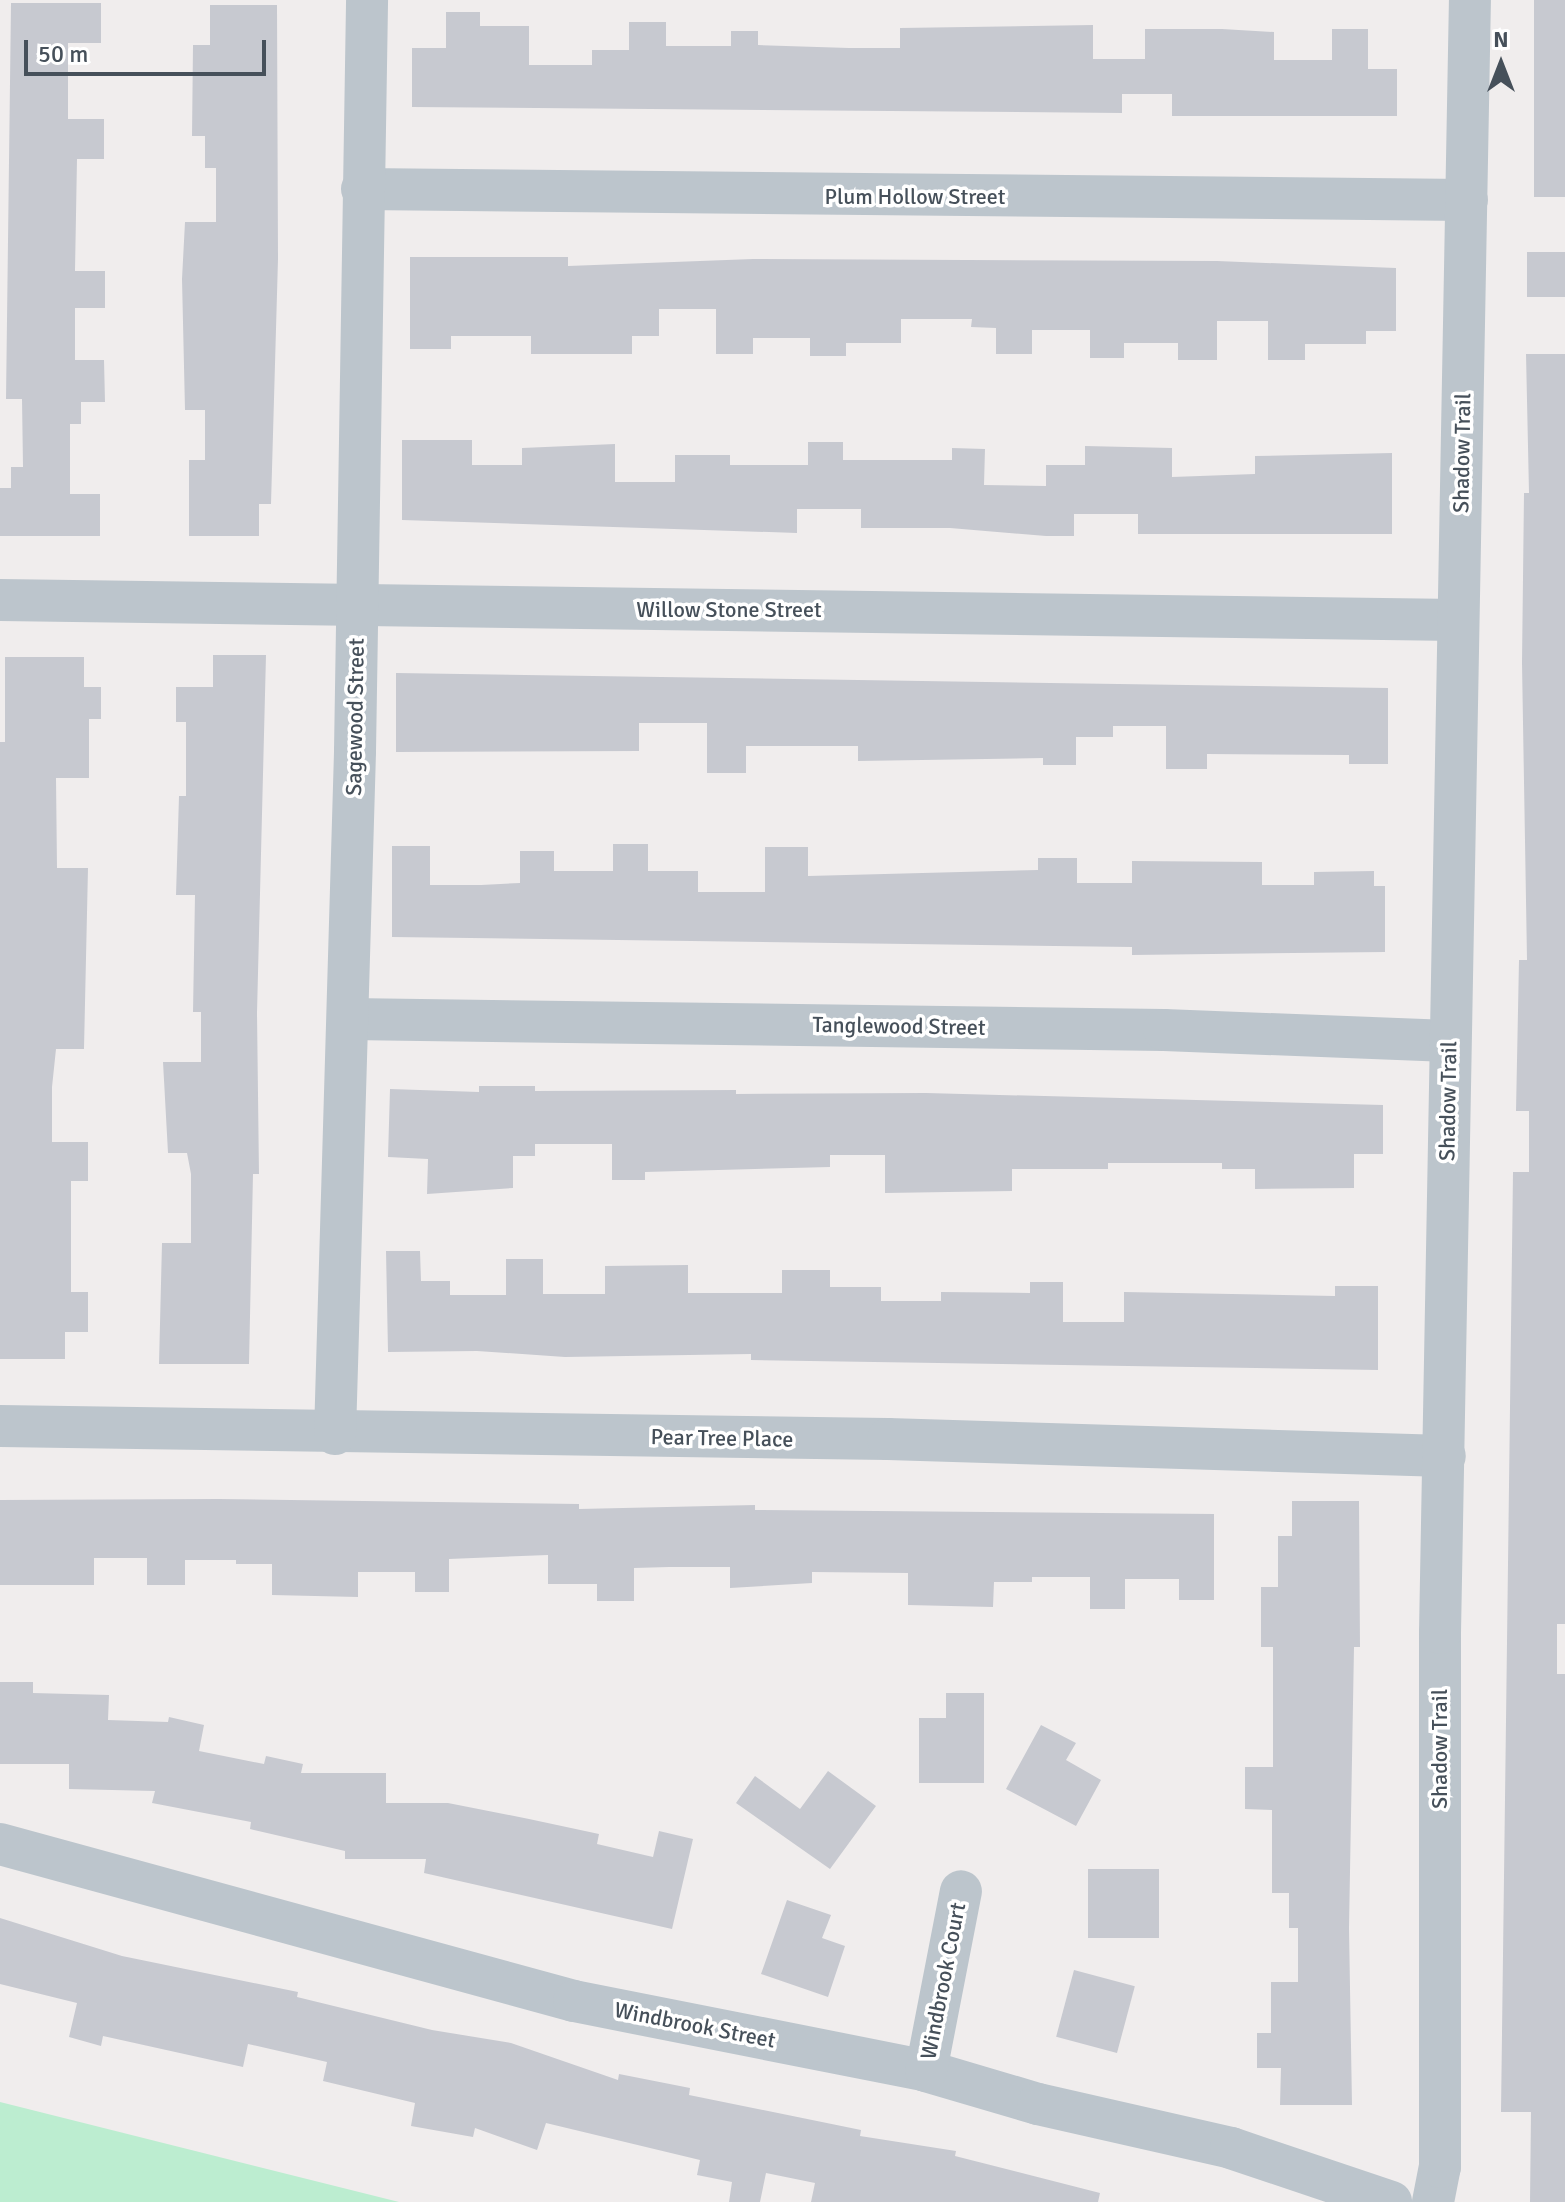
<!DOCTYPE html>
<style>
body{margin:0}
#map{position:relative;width:1565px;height:2202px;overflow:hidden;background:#f0eded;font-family:Signika,sans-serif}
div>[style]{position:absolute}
.green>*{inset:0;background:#bcedd0}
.building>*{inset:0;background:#c7c9d0;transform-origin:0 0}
.minor>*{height:42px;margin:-21px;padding:0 21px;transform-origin:21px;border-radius:21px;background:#bcc5cc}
span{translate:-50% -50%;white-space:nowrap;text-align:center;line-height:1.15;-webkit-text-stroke:7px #fff;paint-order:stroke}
.street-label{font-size:22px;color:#46505a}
.north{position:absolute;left:1461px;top:24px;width:80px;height:80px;-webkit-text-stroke:6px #fff;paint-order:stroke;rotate:0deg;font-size:22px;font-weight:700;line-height:32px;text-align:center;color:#46505a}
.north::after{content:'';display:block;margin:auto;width:28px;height:36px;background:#46505a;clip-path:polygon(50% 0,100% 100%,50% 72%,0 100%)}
.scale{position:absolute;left:24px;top:40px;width:242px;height:36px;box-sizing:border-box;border:4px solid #46505a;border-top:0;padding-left:10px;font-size:24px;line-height:28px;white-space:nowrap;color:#46505a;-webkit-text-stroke:6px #fff;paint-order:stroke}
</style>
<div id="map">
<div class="green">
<div style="clip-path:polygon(0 2102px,399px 2202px,0 2202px)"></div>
</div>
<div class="building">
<div style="left:1534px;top:0;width:31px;height:197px"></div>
<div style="clip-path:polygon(11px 3px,101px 3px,101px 43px,68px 43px,68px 119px,104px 119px,104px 159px,77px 159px,75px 271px,105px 271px,105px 308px,75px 308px,75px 360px,104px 360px,105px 402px,81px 402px,81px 424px,70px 424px,70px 494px,100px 494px,100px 536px,0 536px,0 488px,11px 488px,11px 467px,23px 467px,22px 399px,6px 399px)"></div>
<div style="clip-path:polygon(210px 5px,277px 5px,278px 259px,271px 504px,259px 504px,259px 536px,189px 536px,189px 460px,205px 460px,205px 410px,185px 410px,182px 279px,185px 222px,216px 222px,216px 168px,205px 168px,205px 136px,192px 136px,193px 45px,210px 45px)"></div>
<div style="clip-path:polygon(446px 12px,480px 12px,480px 26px,529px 26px,529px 65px,592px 65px,592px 50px,629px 50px,629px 22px,666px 22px,666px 46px,731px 46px,731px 31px,758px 31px,758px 45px,849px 48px,900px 48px,900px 28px,1093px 25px,1093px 59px,1145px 59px,1145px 29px,1222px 29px,1274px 32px,1274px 60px,1332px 60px,1332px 29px,1368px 29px,1368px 69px,1397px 69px,1397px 116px,1172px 116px,1172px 94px,1122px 94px,1122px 113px,412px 107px,412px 48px,446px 48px)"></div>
<div style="left:1527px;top:252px;width:38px;height:45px"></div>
<div style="clip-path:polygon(410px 257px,568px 257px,568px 266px,753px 259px,1217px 261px,1396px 268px,1396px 331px,1366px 331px,1366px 344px,1305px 344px,1305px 360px,1268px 360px,1268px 321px,1217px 321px,1217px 360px,1178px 360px,1178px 343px,1124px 343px,1124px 358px,1090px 358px,1090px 330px,1032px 330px,1032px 354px,996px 354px,996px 328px,971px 327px,972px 319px,901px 319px,901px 343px,846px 343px,846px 356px,810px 356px,810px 338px,753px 338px,753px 354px,716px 354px,716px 309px,659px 309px,659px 336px,632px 336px,632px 354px,531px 354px,531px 336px,451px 336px,451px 349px,410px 349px)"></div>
<div style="clip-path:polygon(1526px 354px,1565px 354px,1565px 1624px,1557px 1624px,1557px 1674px,1565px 1674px,1565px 2202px,1530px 2202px,1531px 2112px,1501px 2112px,1513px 1172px,1529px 1172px,1529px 1111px,1516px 1111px,1519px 960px,1527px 960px,1522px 663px,1524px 493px,1529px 493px)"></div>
<div style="clip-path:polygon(402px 440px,472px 440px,472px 465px,522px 465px,522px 448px,615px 444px,615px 482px,675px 482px,675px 455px,730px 455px,730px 465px,808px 465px,808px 442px,843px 442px,843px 460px,952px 460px,952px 448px,985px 449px,984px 485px,1046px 486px,1046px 465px,1085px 465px,1085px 446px,1172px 448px,1172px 477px,1255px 474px,1255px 456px,1392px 453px,1392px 534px,1138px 534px,1138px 514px,1074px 514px,1074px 536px,1046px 536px,950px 528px,861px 528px,861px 509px,797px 509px,797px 533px,402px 520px)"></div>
<div style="clip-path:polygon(213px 655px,266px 655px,257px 1013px,259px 1174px,253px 1174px,249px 1364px,159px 1364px,162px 1243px,191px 1243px,191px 1174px,187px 1153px,168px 1153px,163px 1062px,201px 1062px,201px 1012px,193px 1012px,195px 895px,176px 895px,179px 796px,186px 796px,186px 722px,176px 722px,176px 687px,213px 687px)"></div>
<div style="clip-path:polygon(5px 657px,84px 657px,84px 687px,101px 687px,101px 719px,89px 719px,89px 778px,56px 778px,57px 868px,88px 868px,84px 1049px,56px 1049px,52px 1087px,52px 1142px,88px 1142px,88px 1181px,71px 1181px,71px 1292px,88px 1292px,88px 1332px,65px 1332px,65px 1359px,0 1359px,0 742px,5px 742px)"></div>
<div style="clip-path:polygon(396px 673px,1388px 688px,1388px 764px,1349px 764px,1349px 755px,1207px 754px,1207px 769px,1166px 769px,1166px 726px,1113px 726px,1113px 737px,1076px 737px,1076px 765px,1043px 765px,1043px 758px,858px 761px,858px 746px,746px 746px,746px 773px,707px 773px,707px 723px,639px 723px,639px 751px,396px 752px)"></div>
<div style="clip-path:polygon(613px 844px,648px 844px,648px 871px,698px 871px,698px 892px,765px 892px,765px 847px,808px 847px,808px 876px,1038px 870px,1038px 858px,1077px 858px,1077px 883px,1132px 883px,1132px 861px,1262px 862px,1262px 885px,1314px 885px,1314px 872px,1374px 871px,1374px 886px,1385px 886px,1385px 952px,1132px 955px,1132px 947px,392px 937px,392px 846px,430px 846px,430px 885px,481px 885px,520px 883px,520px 851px,554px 851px,554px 871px,613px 871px)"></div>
<div style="clip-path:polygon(479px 1086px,535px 1086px,535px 1091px,736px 1090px,736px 1094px,926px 1093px,1383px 1105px,1383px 1154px,1354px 1154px,1354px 1188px,1255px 1189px,1255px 1169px,1222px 1169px,1222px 1163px,1108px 1163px,1108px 1169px,1012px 1169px,1012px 1191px,885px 1193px,885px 1155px,830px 1155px,830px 1167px,645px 1172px,645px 1180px,612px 1180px,612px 1144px,535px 1144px,535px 1156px,513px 1156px,513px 1188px,427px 1194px,428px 1159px,388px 1157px,390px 1089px,479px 1092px)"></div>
<div style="clip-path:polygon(386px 1251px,420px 1251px,421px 1281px,450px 1281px,450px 1295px,506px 1295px,506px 1259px,543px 1259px,543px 1294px,605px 1294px,605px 1266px,688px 1265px,688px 1293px,782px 1293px,782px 1270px,830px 1270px,830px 1287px,881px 1287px,881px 1301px,941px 1301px,941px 1292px,1030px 1293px,1030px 1282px,1063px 1282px,1063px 1322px,1124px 1322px,1124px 1292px,1335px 1296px,1335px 1286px,1378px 1286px,1378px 1370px,751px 1360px,751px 1354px,565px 1357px,477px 1351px,388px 1352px)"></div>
<div style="clip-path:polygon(219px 1499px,579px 1504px,579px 1509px,755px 1505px,755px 1510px,1214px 1514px,1214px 1600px,1179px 1600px,1179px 1579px,1125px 1579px,1125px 1609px,1090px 1609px,1090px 1577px,1032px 1577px,1032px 1582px,994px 1582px,993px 1607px,908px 1605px,908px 1573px,812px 1572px,812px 1583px,730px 1588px,730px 1567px,669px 1567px,634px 1568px,634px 1601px,597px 1601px,597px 1584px,548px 1584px,548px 1555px,449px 1559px,449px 1592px,415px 1592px,415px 1572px,358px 1572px,358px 1597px,272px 1595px,272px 1564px,236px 1564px,236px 1560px,185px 1560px,185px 1585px,147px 1585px,147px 1558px,94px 1558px,94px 1585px,0 1585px,0 1500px)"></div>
<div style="clip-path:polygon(1292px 1501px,1359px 1501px,1360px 1647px,1354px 1647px,1349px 1928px,1352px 2105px,1280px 2105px,1281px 2068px,1257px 2068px,1257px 2033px,1271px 2033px,1271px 1982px,1298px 1982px,1298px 1928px,1289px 1928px,1289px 1893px,1272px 1893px,1272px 1810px,1245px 1809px,1245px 1767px,1273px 1767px,1273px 1647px,1261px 1647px,1261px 1587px,1278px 1587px,1278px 1536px,1292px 1536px)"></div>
<div style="clip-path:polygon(0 1682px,33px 1682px,33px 1693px,109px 1695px,108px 1720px,168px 1722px,169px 1717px,204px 1725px,199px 1751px,264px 1764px,266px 1756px,303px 1764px,301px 1773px,386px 1773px,386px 1803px,448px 1803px,529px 1819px,599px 1834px,597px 1844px,653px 1857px,659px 1831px,693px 1839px,672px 1929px,424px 1873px,426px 1859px,345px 1859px,345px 1851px,250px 1829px,251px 1822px,152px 1803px,155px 1791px,69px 1789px,69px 1764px,0 1764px)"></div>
<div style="clip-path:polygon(946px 1693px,984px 1693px,984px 1783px,919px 1783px,919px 1718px,946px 1718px)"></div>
<div style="clip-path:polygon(1041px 1725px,1076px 1743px,1066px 1760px,1101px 1780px,1076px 1826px,1006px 1789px)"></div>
<div style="clip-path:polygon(828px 1771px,876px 1806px,830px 1869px,736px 1803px,755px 1776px,800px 1809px)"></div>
<div style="left:1088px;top:1869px;width:71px;height:69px"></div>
<div style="clip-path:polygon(787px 1900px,831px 1915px,822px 1938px,845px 1946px,828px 1997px,761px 1974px)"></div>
<div style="clip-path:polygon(0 1918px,122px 1956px,298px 1992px,297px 1997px,432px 2030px,511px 2043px,618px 2080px,619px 2074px,690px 2088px,689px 2095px,861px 2130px,860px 2136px,956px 2151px,955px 2156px,1100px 2193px,1098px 2202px,811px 2202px,815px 2183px,766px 2173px,760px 2202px,729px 2202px,732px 2182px,697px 2175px,700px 2160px,546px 2123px,537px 2150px,475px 2128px,473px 2137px,411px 2126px,415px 2103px,323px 2081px,327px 2062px,248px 2044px,243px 2067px,103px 2036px,101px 2046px,69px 2037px,77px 2003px,0 1984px)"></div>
<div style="left:1074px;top:1970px;width:63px;height:69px;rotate:15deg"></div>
</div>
<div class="minor">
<div style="left:362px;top:189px;width:1105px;rotate:0.57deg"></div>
<div style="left:0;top:600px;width:1458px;rotate:0.79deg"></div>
<div style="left:349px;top:1019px;width:815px;rotate:0.77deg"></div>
<div style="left:1164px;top:1030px;width:285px;rotate:2.2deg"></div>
<div style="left:0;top:1426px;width:888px;rotate:0.84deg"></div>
<div style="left:888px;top:1439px;width:557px;rotate:1.75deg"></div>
<div style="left:335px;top:1434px;width:683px;rotate:-88.32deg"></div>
<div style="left:355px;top:751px;width:751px;rotate:-89.08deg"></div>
<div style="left:0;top:1844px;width:595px;rotate:15.3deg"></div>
<div style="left:574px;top:2001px;width:359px;rotate:11.2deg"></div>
<div style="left:926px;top:2071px;width:117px;rotate:16.4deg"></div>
<div style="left:1038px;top:2104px;width:198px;rotate:12.8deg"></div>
<div style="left:1231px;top:2148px;width:169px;rotate:18.6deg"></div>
<div style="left:926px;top:2071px;width:183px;rotate:-79deg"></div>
<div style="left:1433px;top:2202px;width:36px;rotate:-79deg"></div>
<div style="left:1440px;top:2167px;width:534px;rotate:-90deg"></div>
<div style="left:1440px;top:1633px;width:1633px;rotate:-88.95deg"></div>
</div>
<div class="street-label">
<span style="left:915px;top:197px">Plum Hollow Street</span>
<span style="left:1462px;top:453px;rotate:-89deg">Shadow Trail</span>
<span style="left:729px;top:610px">Willow Stone Street</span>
<span style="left:355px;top:717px;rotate:-89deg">Sagewood Street</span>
<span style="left:899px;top:1026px;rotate:1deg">Tanglewood Street</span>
<span style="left:1448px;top:1101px;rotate:-89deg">Shadow Trail</span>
<span style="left:722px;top:1438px;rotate:1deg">Pear Tree Place</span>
<span style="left:1440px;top:1749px;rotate:-90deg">Shadow Trail</span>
<span style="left:943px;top:1981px;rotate:-79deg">Windbrook Court</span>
<span style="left:695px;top:2025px;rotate:11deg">Windbrook Street</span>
</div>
<div class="north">N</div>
<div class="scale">50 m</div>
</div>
